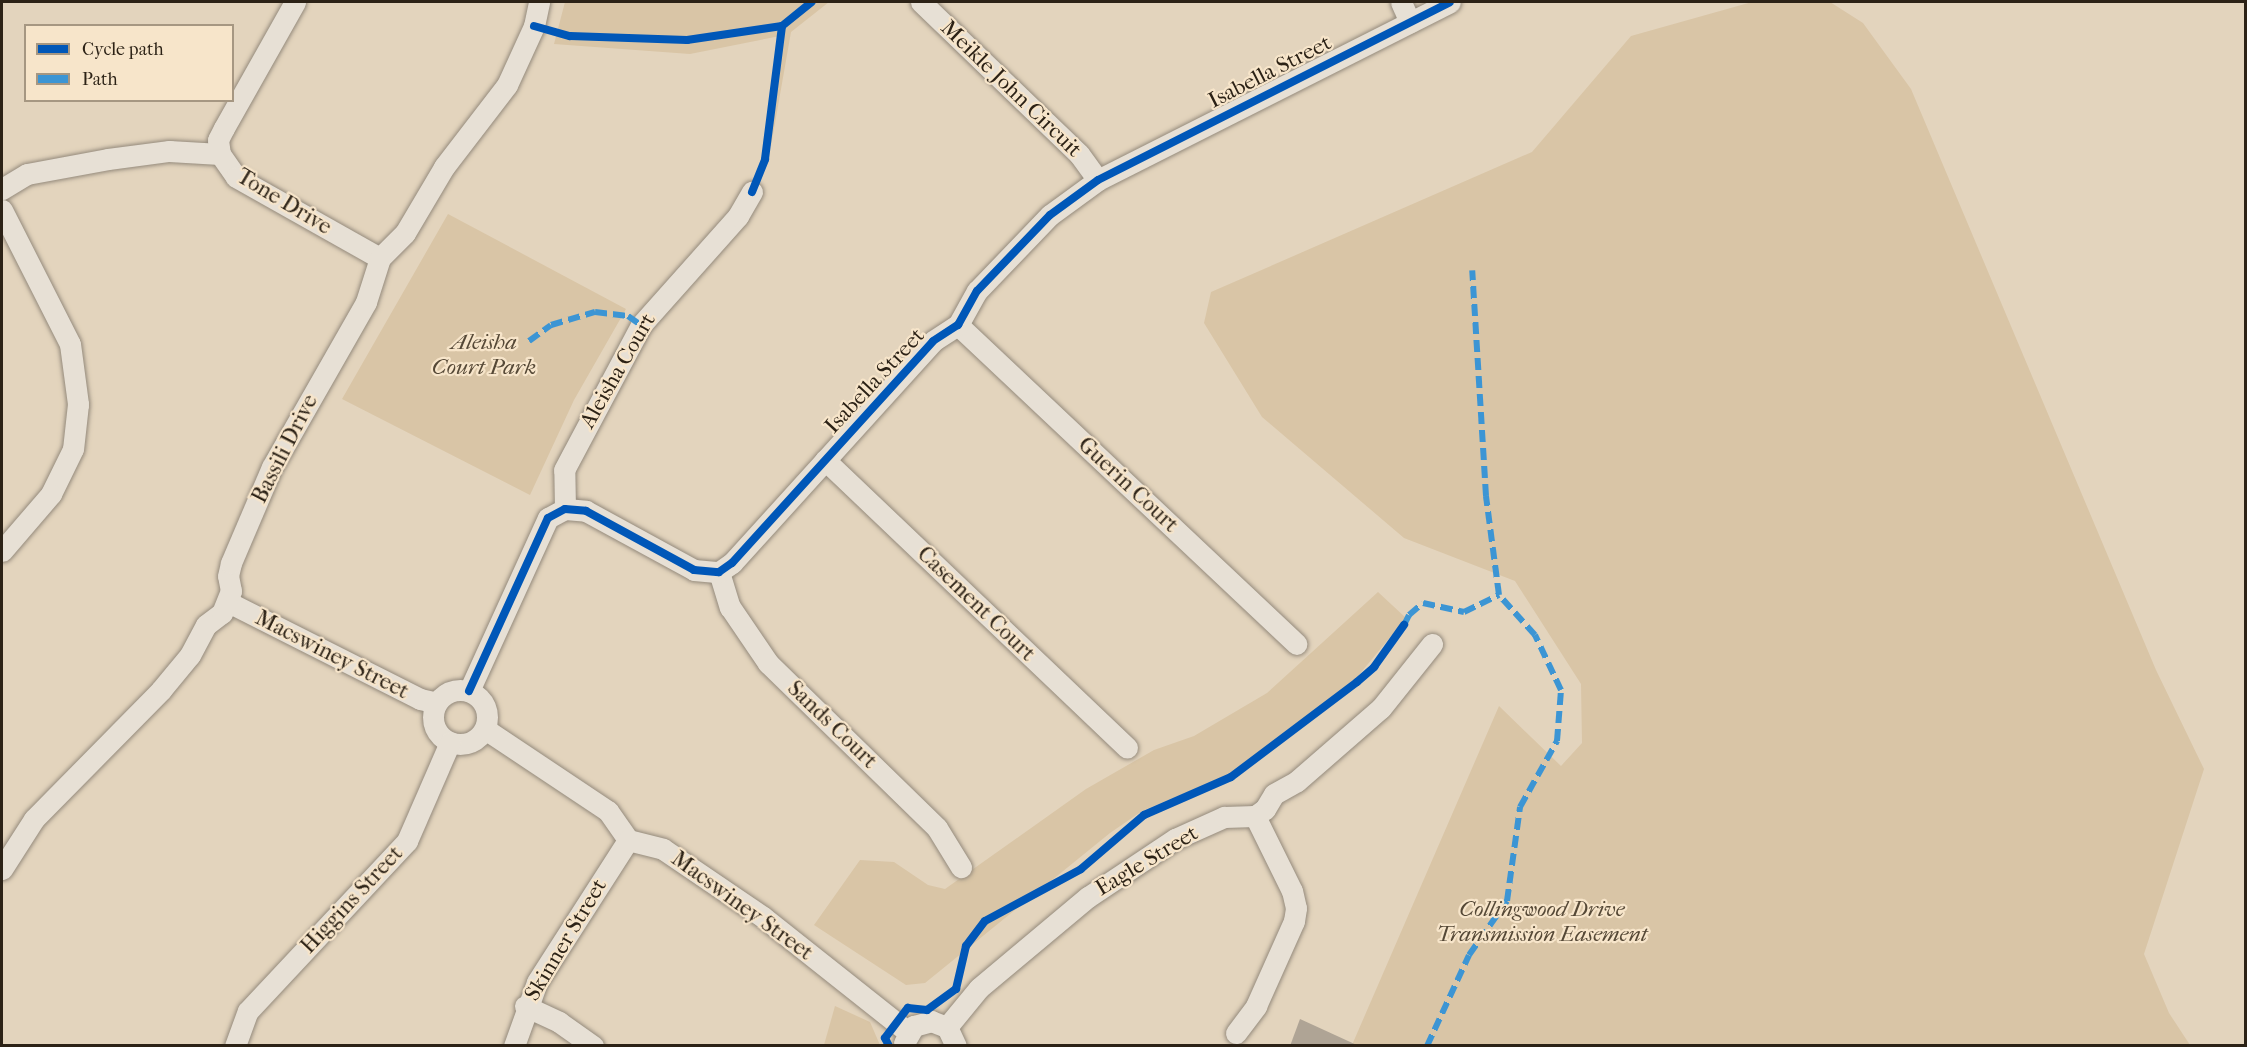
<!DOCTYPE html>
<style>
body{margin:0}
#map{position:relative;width:2247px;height:1047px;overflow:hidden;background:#e3d4bd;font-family:"IM FELL French Canon",serif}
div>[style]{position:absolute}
.green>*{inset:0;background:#d9c5a6}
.building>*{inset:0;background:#afa495}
.roads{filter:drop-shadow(0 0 2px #948a7c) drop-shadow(0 0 2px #948a7c)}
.minor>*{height:21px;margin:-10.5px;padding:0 10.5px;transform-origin:10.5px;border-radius:10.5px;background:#e7e0d5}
.minor>.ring{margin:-10.5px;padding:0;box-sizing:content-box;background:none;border:21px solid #e7e0d5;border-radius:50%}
.quiet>*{height:6px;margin-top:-3px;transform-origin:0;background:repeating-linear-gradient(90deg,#3c95d4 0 12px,transparent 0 18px)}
.cycleway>*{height:8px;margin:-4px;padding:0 4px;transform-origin:4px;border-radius:4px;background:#0057b8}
span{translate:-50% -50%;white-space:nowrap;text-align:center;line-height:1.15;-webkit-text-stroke:4.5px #f7e5ca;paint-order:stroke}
.street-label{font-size:22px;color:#2c2216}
.park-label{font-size:22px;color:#554836;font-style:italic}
.frame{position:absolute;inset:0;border:3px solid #2c2216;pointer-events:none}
.legend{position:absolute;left:24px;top:24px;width:210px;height:78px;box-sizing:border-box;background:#f7e5ca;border:2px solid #a69782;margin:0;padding:8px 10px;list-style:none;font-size:18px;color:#2c2216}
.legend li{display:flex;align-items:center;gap:12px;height:30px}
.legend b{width:30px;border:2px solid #a69782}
</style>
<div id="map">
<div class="green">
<div style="clip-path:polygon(565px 2px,829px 2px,791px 32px,771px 146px,763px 144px,780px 36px,690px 54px,554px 44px)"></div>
<div style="clip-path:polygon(1752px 2px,1830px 2px,1863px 23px,1911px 89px,2156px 670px,2204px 769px,2144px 954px,2169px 1013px,2190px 1045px,1352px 1045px,1499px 706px,1561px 766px,1582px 743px,1581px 684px,1515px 581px,1404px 538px,1262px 417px,1204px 323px,1211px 292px,1532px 152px,1631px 36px)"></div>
<div style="clip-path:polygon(448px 214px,626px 309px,574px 400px,530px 495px,342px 399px)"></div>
<div style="clip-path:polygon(1378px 592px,1406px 618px,1358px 676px,1321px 710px,1245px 768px,1142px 811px,1110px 833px,925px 983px,906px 985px,814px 925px,860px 860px,894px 862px,928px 885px,945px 889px,1086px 789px,1154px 750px,1194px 736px,1267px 693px)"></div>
<div style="clip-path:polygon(835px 1006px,870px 1022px,880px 1045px,824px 1045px)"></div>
</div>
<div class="building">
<div style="clip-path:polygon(1300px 1019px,1359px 1046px,1290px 1046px)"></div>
</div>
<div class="roads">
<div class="minor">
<div style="left:295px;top:2px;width:145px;rotate:119.4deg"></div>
<div style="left:224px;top:128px;width:13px;rotate:117deg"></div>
<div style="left:218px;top:140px;width:14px;rotate:82deg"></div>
<div style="left:220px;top:154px;width:28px;rotate:55deg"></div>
<div style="left:236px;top:177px;width:165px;rotate:29.4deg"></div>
<div style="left:921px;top:2px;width:219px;rotate:43.9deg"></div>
<div style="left:1079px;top:154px;width:32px;rotate:54deg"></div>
<div style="left:1401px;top:2px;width:22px;rotate:66deg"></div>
<div style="left:2px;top:189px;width:29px;rotate:-31deg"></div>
<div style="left:27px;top:174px;width:82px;rotate:-10.5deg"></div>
<div style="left:108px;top:159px;width:62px;rotate:-7.5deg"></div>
<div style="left:169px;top:151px;width:51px;rotate:3.4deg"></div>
<div style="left:2px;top:210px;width:150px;rotate:63.1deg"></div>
<div style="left:70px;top:344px;width:61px;rotate:82.4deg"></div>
<div style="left:78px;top:404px;width:45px;rotate:96.3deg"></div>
<div style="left:73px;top:449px;width:50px;rotate:116.1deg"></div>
<div style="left:51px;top:494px;width:75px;rotate:130.7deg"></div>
<div style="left:958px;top:325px;width:465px;rotate:43.3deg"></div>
<div style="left:825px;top:460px;width:417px;rotate:43.6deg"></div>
<div style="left:565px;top:509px;width:39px;rotate:-91deg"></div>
<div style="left:564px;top:470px;width:164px;rotate:-62deg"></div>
<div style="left:641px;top:325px;width:146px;rotate:-48.3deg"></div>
<div style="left:738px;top:216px;width:28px;rotate:-60deg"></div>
<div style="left:719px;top:572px;width:37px;rotate:73deg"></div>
<div style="left:730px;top:607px;width:68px;rotate:55.8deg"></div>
<div style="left:768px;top:663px;width:236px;rotate:44.3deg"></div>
<div style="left:937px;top:828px;width:46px;rotate:58.4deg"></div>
<div style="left:228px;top:602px;width:215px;rotate:26.8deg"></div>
<div style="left:420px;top:699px;width:17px;rotate:13deg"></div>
<div class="ring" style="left:433px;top:690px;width:33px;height:33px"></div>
<div style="left:469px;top:691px;width:190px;rotate:-65.5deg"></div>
<div style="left:548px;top:518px;width:19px;rotate:-28deg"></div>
<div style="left:565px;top:509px;width:21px;rotate:5deg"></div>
<div style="left:586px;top:511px;width:123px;rotate:28.6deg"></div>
<div style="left:694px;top:570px;width:25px;rotate:5deg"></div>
<div style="left:719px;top:572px;width:16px;rotate:-35deg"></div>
<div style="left:732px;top:563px;width:299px;rotate:-47.8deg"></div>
<div style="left:933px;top:341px;width:30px;rotate:-33deg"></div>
<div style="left:958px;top:325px;width:39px;rotate:-61deg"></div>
<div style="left:977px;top:291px;width:105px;rotate:-46.2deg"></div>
<div style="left:1050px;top:215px;width:59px;rotate:-36.1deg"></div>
<div style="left:1098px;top:180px;width:394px;rotate:-26.8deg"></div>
<div style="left:485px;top:729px;width:148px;rotate:33.7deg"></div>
<div style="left:608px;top:811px;width:35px;rotate:55deg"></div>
<div style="left:628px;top:840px;width:36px;rotate:14deg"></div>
<div style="left:663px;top:849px;width:121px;rotate:34.2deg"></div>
<div style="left:763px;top:917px;width:185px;rotate:38.4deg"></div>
<div style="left:2px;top:869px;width:59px;rotate:-57.4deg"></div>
<div style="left:34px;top:819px;width:181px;rotate:-45.4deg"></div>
<div style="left:161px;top:690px;width:45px;rotate:-50.4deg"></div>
<div style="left:190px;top:655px;width:34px;rotate:-62deg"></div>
<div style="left:206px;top:625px;width:20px;rotate:-37deg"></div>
<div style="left:222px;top:613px;width:24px;rotate:-68deg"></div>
<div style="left:231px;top:591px;width:15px;rotate:-101deg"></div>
<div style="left:228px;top:576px;width:13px;rotate:-77deg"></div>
<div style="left:231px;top:563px;width:104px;rotate:-66.9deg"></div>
<div style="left:272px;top:467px;width:190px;rotate:-60.3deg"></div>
<div style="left:366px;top:302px;width:46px;rotate:-72.3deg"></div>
<div style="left:380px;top:258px;width:35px;rotate:-45deg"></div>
<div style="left:405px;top:233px;width:77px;rotate:-59.4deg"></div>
<div style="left:444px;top:167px;width:103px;rotate:-52.5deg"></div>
<div style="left:507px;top:85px;width:65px;rotate:-65.4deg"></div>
<div style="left:534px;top:26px;width:25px;rotate:-78deg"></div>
<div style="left:525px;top:1006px;width:38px;rotate:25deg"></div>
<div style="left:559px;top:1022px;width:42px;rotate:35.2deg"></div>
<div style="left:947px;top:1027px;width:50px;rotate:-50.6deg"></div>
<div style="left:979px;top:988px;width:142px;rotate:-39.9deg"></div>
<div style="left:1088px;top:897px;width:105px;rotate:-33.7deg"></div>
<div style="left:1175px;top:839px;width:54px;rotate:-24.2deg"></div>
<div style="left:1224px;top:817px;width:31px;rotate:-2deg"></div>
<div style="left:1255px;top:816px;width:12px;rotate:-35deg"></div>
<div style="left:1265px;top:809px;width:17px;rotate:-59deg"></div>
<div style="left:1274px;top:794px;width:26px;rotate:-29deg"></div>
<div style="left:1297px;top:781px;width:111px;rotate:-41deg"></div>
<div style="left:1381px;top:708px;width:82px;rotate:-51.4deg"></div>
<div style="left:1236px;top:1033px;width:34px;rotate:-53deg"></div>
<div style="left:1256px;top:1006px;width:93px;rotate:-65.9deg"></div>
<div style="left:1294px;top:921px;width:13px;rotate:-81deg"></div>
<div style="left:1296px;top:908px;width:17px;rotate:-103deg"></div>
<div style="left:1292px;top:891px;width:84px;rotate:-116.3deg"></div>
<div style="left:904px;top:1043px;width:20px;rotate:-60deg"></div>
<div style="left:914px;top:1026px;width:18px;rotate:-16deg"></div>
<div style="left:931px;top:1021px;width:17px;rotate:21deg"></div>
<div style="left:947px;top:1027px;width:21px;rotate:65deg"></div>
<div style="left:235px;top:1046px;width:37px;rotate:-70deg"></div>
<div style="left:248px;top:1011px;width:233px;rotate:-46.9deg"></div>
<div style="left:407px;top:841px;width:108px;rotate:-66.5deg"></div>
<div style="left:514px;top:1046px;width:68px;rotate:-70.2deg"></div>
<div style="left:537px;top:982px;width:169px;rotate:-57.3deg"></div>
</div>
</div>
<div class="quiet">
<div style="left:529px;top:341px;width:27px;rotate:-36deg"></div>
<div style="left:551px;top:325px;width:46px;rotate:-16.5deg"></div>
<div style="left:595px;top:312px;width:33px;rotate:7deg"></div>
<div style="left:628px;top:316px;width:16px;rotate:35deg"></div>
<div style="left:1404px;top:625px;width:11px;rotate:-63deg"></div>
<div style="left:1409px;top:615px;width:18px;rotate:-41deg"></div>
<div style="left:1423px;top:603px;width:42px;rotate:12.4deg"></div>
<div style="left:1464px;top:612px;width:39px;rotate:-26deg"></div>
<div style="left:1427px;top:1046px;width:100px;rotate:-65.2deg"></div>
<div style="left:1469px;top:955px;width:66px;rotate:-54.9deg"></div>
<div style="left:1507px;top:901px;width:95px;rotate:-82.1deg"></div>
<div style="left:1520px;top:807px;width:76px;rotate:-60.7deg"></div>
<div style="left:1557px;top:741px;width:51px;rotate:-85.5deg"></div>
<div style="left:1561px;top:690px;width:61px;rotate:-115.3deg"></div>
<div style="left:1535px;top:635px;width:54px;rotate:-132deg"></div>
<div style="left:1499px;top:595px;width:100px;rotate:-97.5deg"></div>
<div style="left:1486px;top:496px;width:226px;rotate:-93.5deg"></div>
</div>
<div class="cycleway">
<div style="left:534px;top:26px;width:37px;rotate:16deg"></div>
<div style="left:570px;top:36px;width:117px;rotate:2deg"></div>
<div style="left:687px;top:40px;width:96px;rotate:-8.4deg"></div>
<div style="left:782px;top:26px;width:38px;rotate:-39deg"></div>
<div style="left:752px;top:192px;width:35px;rotate:-68deg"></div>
<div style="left:765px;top:159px;width:134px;rotate:-82.7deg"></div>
<div style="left:469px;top:691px;width:190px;rotate:-65.5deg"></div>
<div style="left:548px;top:518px;width:19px;rotate:-28deg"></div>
<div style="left:565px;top:509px;width:21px;rotate:5deg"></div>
<div style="left:586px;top:511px;width:123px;rotate:28.6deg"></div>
<div style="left:694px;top:570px;width:25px;rotate:5deg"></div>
<div style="left:719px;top:572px;width:16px;rotate:-35deg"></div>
<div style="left:732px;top:563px;width:299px;rotate:-47.8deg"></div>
<div style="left:933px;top:341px;width:30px;rotate:-33deg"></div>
<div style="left:958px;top:325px;width:39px;rotate:-61deg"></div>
<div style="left:977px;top:291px;width:105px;rotate:-46.2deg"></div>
<div style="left:1050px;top:215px;width:59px;rotate:-36.1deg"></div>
<div style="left:1098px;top:180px;width:394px;rotate:-26.8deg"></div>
<div style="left:889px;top:1046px;width:9px;rotate:-117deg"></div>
<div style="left:885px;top:1038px;width:38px;rotate:-53deg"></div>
<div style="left:908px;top:1008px;width:19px;rotate:6deg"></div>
<div style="left:927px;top:1010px;width:36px;rotate:-36deg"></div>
<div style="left:956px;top:989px;width:44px;rotate:-76.9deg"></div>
<div style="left:966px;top:946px;width:31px;rotate:-53deg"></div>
<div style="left:985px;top:921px;width:109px;rotate:-28.4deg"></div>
<div style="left:1081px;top:869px;width:83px;rotate:-40.6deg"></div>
<div style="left:1144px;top:815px;width:95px;rotate:-23.6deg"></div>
<div style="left:1231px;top:777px;width:158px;rotate:-37deg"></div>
<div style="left:1357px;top:682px;width:23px;rotate:-41deg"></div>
<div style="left:1374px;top:667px;width:52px;rotate:-54.5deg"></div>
</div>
<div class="street-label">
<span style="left:1270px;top:72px;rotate:-27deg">Isabella Street</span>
<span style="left:1011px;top:89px;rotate:44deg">Meikle John Circuit</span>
<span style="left:284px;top:202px;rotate:31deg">Tone Drive</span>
<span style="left:618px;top:371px;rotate:-60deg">Aleisha Court</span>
<span style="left:875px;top:381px;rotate:-47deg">Isabella Street</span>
<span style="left:285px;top:449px;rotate:-63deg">Bassili Drive</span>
<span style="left:1128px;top:485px;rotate:43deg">Guerin Court</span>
<span style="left:976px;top:604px;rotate:44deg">Casement Court</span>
<span style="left:332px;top:655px;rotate:27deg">Macswiney Street</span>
<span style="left:832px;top:725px;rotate:44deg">Sands Court</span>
<span style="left:1147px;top:861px;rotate:-31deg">Eagle Street</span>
<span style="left:352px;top:900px;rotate:-47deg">Higgins Street</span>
<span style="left:742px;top:906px;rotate:36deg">Macswiney Street</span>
<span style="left:566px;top:940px;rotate:-59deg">Skinner Street</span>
</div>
<div class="park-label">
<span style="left:484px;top:355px">Aleisha<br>Court Park</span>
<span style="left:1542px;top:922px">Collingwood Drive<br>Transmission Easement</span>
</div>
<div class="frame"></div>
<ul class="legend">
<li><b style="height:8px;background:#0057b8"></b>Cycle path</li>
<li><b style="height:8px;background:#3c95d4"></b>Path</li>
</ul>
</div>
